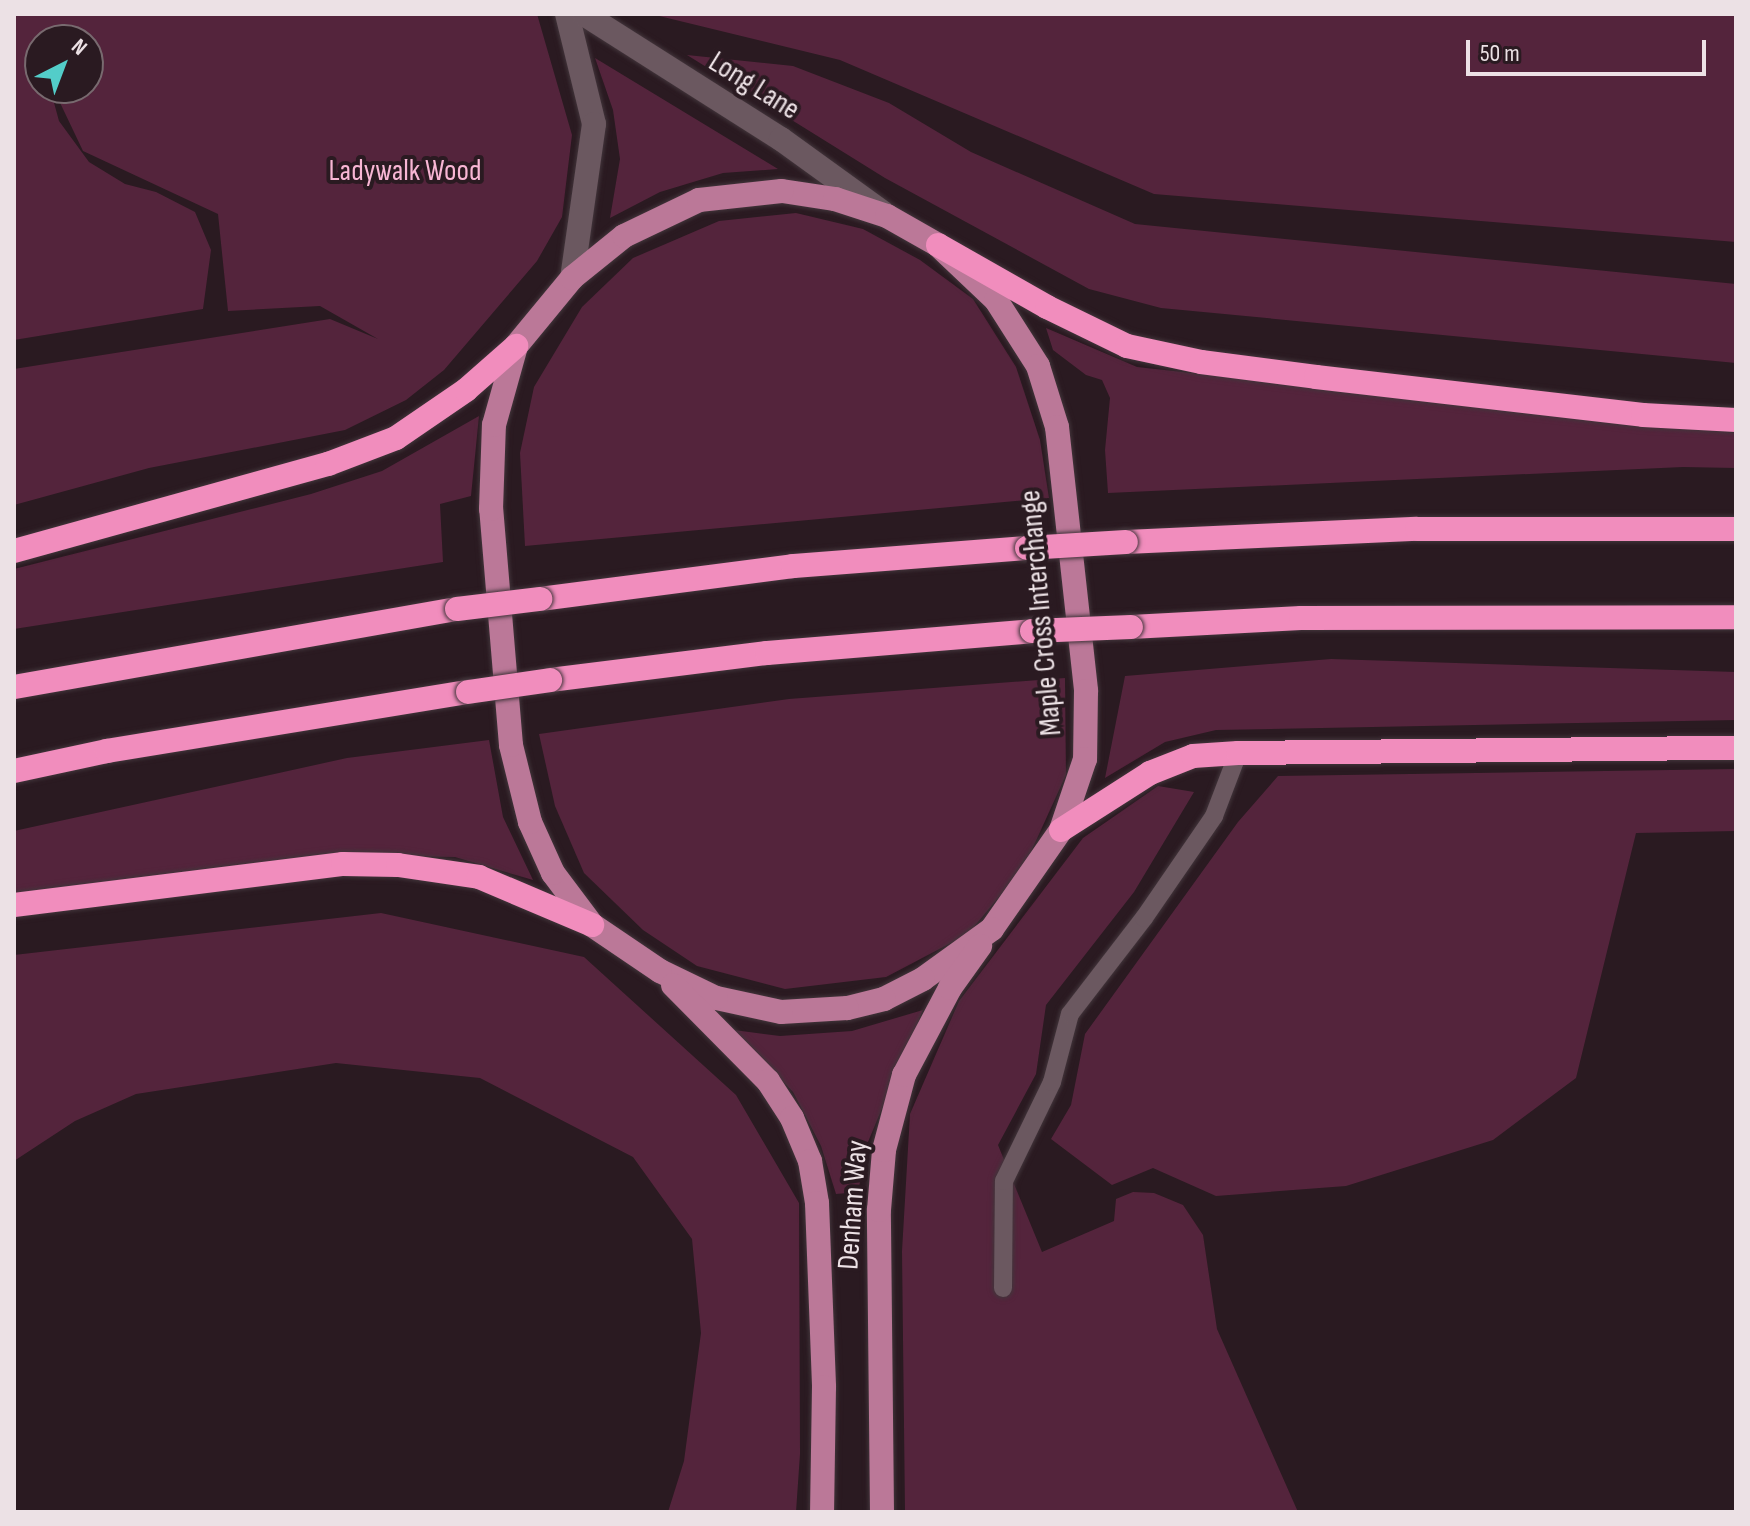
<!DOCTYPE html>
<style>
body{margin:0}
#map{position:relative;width:1750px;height:1526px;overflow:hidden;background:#2a1a21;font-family:"Sofia Sans Condensed",sans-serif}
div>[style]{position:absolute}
.green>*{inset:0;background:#54243c}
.roads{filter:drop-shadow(0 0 2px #42353b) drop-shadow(0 0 2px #42353b)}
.lane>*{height:18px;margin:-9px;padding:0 9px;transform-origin:9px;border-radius:9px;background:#6b5860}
.secondary>*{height:24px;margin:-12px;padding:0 12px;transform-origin:12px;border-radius:12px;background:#6b5860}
.primary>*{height:24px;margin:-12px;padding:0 12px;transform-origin:12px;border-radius:12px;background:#bb7898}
.highway>*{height:24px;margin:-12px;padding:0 12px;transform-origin:12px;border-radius:12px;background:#f18dbd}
.bridges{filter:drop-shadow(0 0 2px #42353b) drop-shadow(0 0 2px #42353b)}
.highway-bridge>*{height:24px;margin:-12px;padding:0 12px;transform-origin:12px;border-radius:12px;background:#f18dbd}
span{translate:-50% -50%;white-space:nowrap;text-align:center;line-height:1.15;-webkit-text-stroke:8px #2a1a21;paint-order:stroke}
.street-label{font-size:30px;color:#ece1e5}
.park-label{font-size:30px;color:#f8b6d4}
.frame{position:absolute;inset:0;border:16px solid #ece1e5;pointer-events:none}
.north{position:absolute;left:24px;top:24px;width:80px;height:80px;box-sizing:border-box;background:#2a1a21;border:2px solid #786a6f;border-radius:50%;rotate:42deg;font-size:22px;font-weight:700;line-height:32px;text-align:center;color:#ece1e5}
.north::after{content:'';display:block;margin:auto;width:28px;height:36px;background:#53cdc9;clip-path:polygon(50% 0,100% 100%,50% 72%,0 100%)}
.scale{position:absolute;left:1466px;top:40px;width:240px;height:36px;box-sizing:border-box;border:4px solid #ece1e5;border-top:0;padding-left:10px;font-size:24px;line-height:28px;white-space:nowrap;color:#ece1e5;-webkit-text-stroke:6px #2a1a21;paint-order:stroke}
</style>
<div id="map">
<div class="green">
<div style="clip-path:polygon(14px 14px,537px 14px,572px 135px,562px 217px,537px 261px,444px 370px,406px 400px,345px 430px,149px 468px,14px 505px,14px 369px,330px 319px,378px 339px,320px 306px,228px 311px,218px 214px,83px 151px,53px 88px,88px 88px,88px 40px,40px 40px,40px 88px,50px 88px,59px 121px,89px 162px,125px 184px,156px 192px,195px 212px,211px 250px,203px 309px,14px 340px)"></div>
<div style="clip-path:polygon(651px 14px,1736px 14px,1736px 242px,1154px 194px,840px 60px)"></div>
<div style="clip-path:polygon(687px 55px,793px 66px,889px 103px,971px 152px,1135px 224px,1736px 284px,1736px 363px,1161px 308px,1089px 289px,885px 178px)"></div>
<div style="clip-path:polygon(595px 58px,778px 169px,723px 173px,660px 192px,610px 218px,620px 159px,613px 110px)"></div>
<div style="clip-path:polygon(796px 213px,863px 229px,920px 260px,973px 299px,1016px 367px,1040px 440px,1049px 498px,525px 546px,520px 453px,534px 387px,582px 307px,633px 258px,719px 221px)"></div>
<div style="clip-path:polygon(1046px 328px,1137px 367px,1736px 433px,1736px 468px,1683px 467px,1108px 493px,1105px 450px,1110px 398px,1102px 380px,1086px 375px,1053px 350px)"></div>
<div style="clip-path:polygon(479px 416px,471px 496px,440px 504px,443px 562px,14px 629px,14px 569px,311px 494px,382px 471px)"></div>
<div style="clip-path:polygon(1331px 659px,1736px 672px,1736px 720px,1216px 730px,1165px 742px,1105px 778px,1125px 676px)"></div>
<div style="clip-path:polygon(1065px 678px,1066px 775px,1024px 867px,968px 934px,886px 977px,785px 989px,697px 966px,643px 930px,584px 873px,555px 806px,539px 734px,789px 699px)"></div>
<div style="clip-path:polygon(489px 740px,503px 817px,533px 880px,455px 857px,337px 855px,14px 900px,14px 831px,347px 758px)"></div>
<div style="clip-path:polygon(1736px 769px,1736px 831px,1636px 833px,1576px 1078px,1493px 1140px,1346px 1186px,1216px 1196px,1153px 1168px,1112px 1185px,1051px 1139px,1071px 1105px,1085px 1034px,1238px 822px,1278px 776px)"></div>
<div style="clip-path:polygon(1158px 786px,1194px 792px,1134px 892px,1046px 1005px,1036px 1074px,998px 1145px,1042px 1252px,1114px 1221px,1116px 1199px,1133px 1192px,1154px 1193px,1183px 1205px,1203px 1235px,1217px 1329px,1298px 1512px,905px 1512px,902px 1251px,910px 1114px,959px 1001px,1083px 838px)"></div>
<div style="clip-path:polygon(381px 913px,584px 957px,736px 1095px,799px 1203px,800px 1454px,796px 1512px,668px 1512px,684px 1461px,701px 1333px,692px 1239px,633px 1157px,480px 1078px,336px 1063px,136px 1094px,75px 1121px,14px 1161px,14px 955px)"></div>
<div style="clip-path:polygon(923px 1010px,868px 1142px,858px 1192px,836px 1194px,821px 1146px,793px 1092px,734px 1030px,780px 1036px,852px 1031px)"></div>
</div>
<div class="roads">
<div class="lane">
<div style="left:1003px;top:1288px;width:107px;rotate:-89.5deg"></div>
<div style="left:1004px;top:1181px;width:110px;rotate:-64.1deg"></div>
<div style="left:1052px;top:1082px;width:70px;rotate:-75.2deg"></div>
<div style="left:1070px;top:1014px;width:121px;rotate:-52.4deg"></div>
<div style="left:1144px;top:918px;width:124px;rotate:-55.5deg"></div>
<div style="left:1214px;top:816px;width:67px;rotate:-69.1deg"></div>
</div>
<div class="secondary">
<div style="left:567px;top:14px;width:113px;rotate:76.2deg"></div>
<div style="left:594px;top:124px;width:156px;rotate:98.1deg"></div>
<div style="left:584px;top:14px;width:233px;rotate:32.4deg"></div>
<div style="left:781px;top:139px;width:125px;rotate:35.9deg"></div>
</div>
<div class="primary">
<div style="left:782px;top:191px;width:54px;rotate:8.6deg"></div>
<div style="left:835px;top:199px;width:55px;rotate:18.1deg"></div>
<div style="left:887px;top:216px;width:59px;rotate:29.6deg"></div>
<div style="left:938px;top:245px;width:80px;rotate:43.5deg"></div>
<div style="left:996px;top:300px;width:78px;rotate:57.5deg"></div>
<div style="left:1038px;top:366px;width:64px;rotate:72.7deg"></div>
<div style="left:1057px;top:427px;width:266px;rotate:83.7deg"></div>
<div style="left:1086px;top:691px;width:68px;rotate:90.8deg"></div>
<div style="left:1085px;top:759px;width:75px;rotate:108.7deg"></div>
<div style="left:1061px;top:830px;width:121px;rotate:124.9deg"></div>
<div style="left:992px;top:929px;width:85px;rotate:144.1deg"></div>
<div style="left:923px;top:979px;width:44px;rotate:152.9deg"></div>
<div style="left:884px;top:999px;width:38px;rotate:166deg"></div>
<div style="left:847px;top:1008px;width:66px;rotate:176.5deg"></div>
<div style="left:781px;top:1012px;width:66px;rotate:-167.8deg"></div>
<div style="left:716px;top:998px;width:62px;rotate:-154.3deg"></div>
<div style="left:660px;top:971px;width:82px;rotate:-145.9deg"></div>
<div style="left:592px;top:925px;width:65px;rotate:-126.9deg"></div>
<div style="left:553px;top:873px;width:56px;rotate:-114.3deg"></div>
<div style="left:530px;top:822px;width:79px;rotate:-103.9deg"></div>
<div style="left:511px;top:745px;width:237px;rotate:-94.8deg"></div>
<div style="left:491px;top:509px;width:84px;rotate:-88deg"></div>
<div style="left:494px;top:425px;width:82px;rotate:-74.4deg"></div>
<div style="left:516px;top:346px;width:88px;rotate:-50.5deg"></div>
<div style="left:572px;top:278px;width:67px;rotate:-38.9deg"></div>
<div style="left:624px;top:236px;width:83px;rotate:-25.6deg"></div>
<div style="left:699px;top:200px;width:83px;rotate:-6.2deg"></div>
<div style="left:673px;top:985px;width:135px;rotate:45.3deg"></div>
<div style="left:768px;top:1081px;width:44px;rotate:57deg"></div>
<div style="left:792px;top:1118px;width:47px;rotate:67.3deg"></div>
<div style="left:810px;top:1161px;width:43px;rotate:80.5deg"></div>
<div style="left:817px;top:1203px;width:184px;rotate:87.8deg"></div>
<div style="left:824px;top:1387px;width:125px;rotate:90.9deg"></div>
<div style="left:882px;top:1512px;width:302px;rotate:-90.6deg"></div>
<div style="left:879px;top:1210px;width:60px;rotate:-85.2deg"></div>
<div style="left:884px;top:1150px;width:78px;rotate:-75.1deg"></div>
<div style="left:904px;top:1075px;width:98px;rotate:-62.1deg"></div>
<div style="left:950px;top:988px;width:52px;rotate:-54.5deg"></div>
</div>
<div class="highway">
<div style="left:938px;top:245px;width:125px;rotate:29.6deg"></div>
<div style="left:1047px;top:307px;width:89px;rotate:26deg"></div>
<div style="left:1127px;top:346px;width:76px;rotate:12.2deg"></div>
<div style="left:1201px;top:362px;width:116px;rotate:7.4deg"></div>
<div style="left:1316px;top:377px;width:329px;rotate:6.6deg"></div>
<div style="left:1643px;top:415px;width:93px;rotate:3.1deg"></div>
<div style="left:1126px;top:542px;width:291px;rotate:-2.6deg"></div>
<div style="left:1417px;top:529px;width:319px"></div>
<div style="left:14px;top:551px;width:326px;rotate:-15.5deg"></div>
<div style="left:328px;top:464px;width:73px;rotate:-20.9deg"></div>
<div style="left:396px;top:438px;width:85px;rotate:-34.4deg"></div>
<div style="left:466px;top:390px;width:67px;rotate:-41.3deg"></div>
<div style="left:540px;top:599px;width:255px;rotate:-7.4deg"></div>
<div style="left:793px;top:566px;width:235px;rotate:-4.4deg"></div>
<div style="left:1131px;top:627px;width:170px;rotate:-3deg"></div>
<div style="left:1301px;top:618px;width:435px;rotate:-0.1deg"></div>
<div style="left:550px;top:680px;width:219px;rotate:-7.1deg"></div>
<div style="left:767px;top:653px;width:266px;rotate:-4.7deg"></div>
<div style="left:14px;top:687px;width:450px;rotate:-10deg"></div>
<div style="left:14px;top:771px;width:95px;rotate:-12.1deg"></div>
<div style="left:107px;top:751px;width:366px;rotate:-9.3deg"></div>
<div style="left:1061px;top:830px;width:106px;rotate:-32.6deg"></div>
<div style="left:1150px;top:773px;width:46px;rotate:-21.6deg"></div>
<div style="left:1193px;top:756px;width:45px;rotate:-3.8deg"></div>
<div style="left:1238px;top:753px;width:498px;rotate:-0.6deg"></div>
<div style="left:14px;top:905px;width:332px;rotate:-7.1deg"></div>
<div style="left:343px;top:864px;width:55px;rotate:1deg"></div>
<div style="left:398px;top:865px;width:82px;rotate:8.4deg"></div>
<div style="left:479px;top:877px;width:123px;rotate:23deg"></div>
</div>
</div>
<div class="bridges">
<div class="highway-bridge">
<div style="left:1027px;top:548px;width:99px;rotate:-3.5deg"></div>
<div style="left:457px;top:609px;width:84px;rotate:-6.9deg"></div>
<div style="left:1032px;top:631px;width:99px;rotate:-2.3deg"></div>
<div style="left:468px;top:692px;width:83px;rotate:-8.3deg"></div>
</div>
</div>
<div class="street-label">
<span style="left:754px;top:86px;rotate:32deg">Long Lane</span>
<span style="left:1041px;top:613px;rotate:-95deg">Maple Cross Interchange</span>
<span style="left:853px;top:1205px;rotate:-86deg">Denham Way</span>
</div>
<div class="park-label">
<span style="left:405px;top:171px">Ladywalk Wood</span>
</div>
<div class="frame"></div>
<div class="north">N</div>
<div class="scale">50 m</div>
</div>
